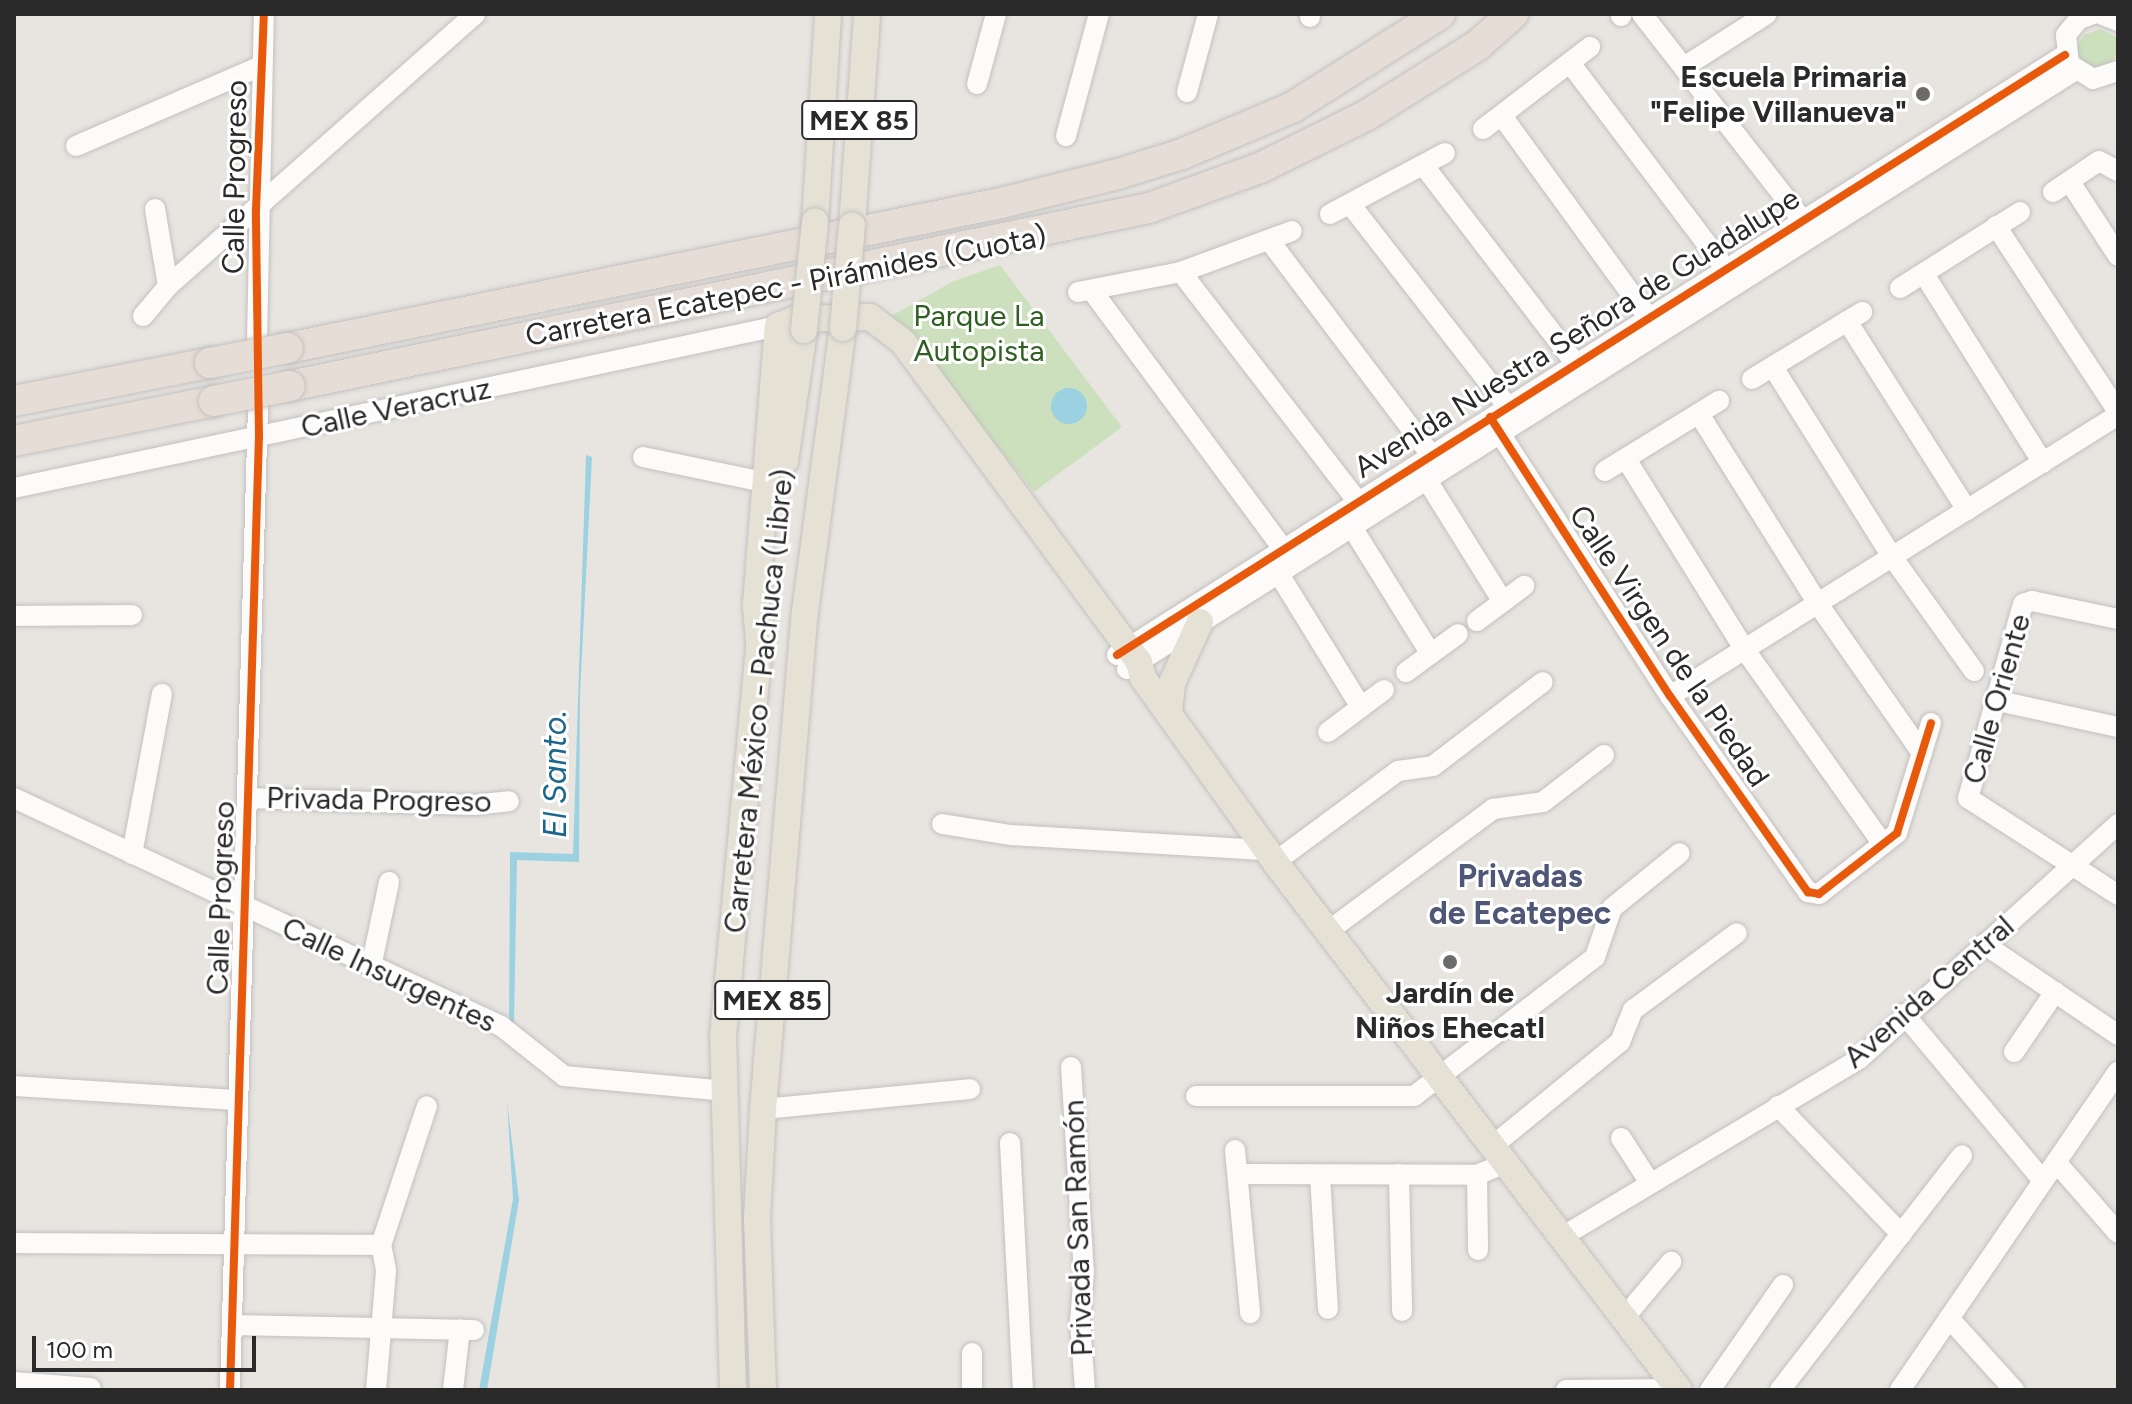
<!DOCTYPE html>
<meta charset="utf-8">
<style>
body{margin:0}
#map{position:relative;width:2132px;height:1404px;overflow:hidden;background:#e8e5e1;font-family:Figtree,sans-serif}
div>[style]{position:absolute}
.green>*{inset:0;background:#cce0bd}
.water>*{inset:0;background:#9cd1e2}
.round{border-radius:50%}
.roads{filter:drop-shadow(0 0 2px #c2c1c0) drop-shadow(0 0 2px #c2c1c0)}
.minor>*{height:20px;margin:-10px;padding:0 10px;transform-origin:10px;border-radius:10px;background:#fcfbfa}
.major>*{height:26px;margin:-13px;padding:0 13px;transform-origin:13px;border-radius:13px;background:#e5e1d5}
.highway>*{height:30px;margin:-15px;padding:0 15px;transform-origin:15px;border-radius:15px;background:#e6ddd6}
.bridges{filter:drop-shadow(0 0 2px #c4c3c2) drop-shadow(0 0 2px #c4c3c2)}
.major-bridge>*{height:26px;margin:-13px;padding:0 13px;transform-origin:13px;border-radius:13px;background:#e5e1d5}
.highway-bridge>*{height:30px;margin:-15px;padding:0 15px;transform-origin:15px;border-radius:15px;background:#e6ddd6}
.cycleway>*{height:8px;margin:-4px;padding:0 4px;transform-origin:4px;border-radius:4px;background:#e8590c}
.dots>*{width:22px;height:22px;translate:-50% -50%;box-sizing:border-box;border:4px solid #fff;border-radius:50%}
span{translate:-50% -50%;white-space:nowrap;text-align:center;line-height:1.15;-webkit-text-stroke:6px #fff;paint-order:stroke}
.shield-label span{padding:2px 6px;background:#fff;border:2px solid;border-radius:6px;-webkit-text-stroke-width:0}
.shield-label{font-size:28px;color:#2a2a2a;font-weight:700}
.poi-label{font-size:30px;color:#2a2a2a;font-weight:700}
.right{translate:-100% -50%;text-align:right}
.street-label{font-size:30px;color:#2a2a2a}
.park-label{font-size:30px;color:#2f6022}
.water-label{font-size:32px;color:#1b678d;font-style:italic}
.neighbourhood-label{font-size:32px;color:#4f5776;font-weight:700}
.frame{position:absolute;inset:0;border:16px solid #2a2a2a;pointer-events:none}
.scale{position:absolute;left:32px;top:1336px;width:224px;height:36px;box-sizing:border-box;border:4px solid #2a2a2a;border-top:0;padding-left:10px;font-size:24px;line-height:28px;white-space:nowrap;color:#2a2a2a;-webkit-text-stroke:6px #fff;paint-order:stroke}
</style>
<div id="map">
<div class="green">
<div style="clip-path:polygon(2100px 29px,2118px 38px,2118px 52px,2110px 64px,2095px 71px,2075px 62px,2075px 50px,2084px 35px)"></div>
<div style="clip-path:polygon(1000px 265px,1122px 427px,1034px 492px,891px 316px,954px 281px)"></div>
</div>
<div class="water">
<div class="round" style="left:1051px;top:388px;width:36px;height:36px"></div>
<div style="clip-path:polygon(586px 455px,592px 457px,580px 695px,579px 862px,517px 860px,514px 1024px,509px 1024px,510px 852px,573px 854px)"></div>
<div style="clip-path:polygon(507px 1101px,519px 1200px,487px 1390px,479px 1390px,513px 1199px)"></div>
</div>
<div class="roads">
<div class="minor">
<div style="left:1642px;top:14px;width:262px;rotate:52.1deg"></div>
<div style="left:2093px;top:14px;width:15px;rotate:160deg"></div>
<div style="left:2079px;top:19px;width:21px;rotate:129deg"></div>
<div style="left:2066px;top:35px;width:29px;rotate:84deg"></div>
<div style="left:2069px;top:64px;width:28px;rotate:32deg"></div>
<div style="left:2093px;top:79px;width:26px;rotate:-18deg"></div>
<div style="left:2100px;top:14px;width:19px;rotate:21deg"></div>
<div style="left:1621px;top:16px;width:2px;rotate:-63deg"></div>
<div style="left:1310px;top:17px;width:3px;rotate:-90deg"></div>
<div style="left:1570px;top:63px;width:258px;rotate:52.9deg"></div>
<div style="left:1684px;top:67px;width:98px;rotate:-32.6deg"></div>
<div style="left:977px;top:84px;width:73px;rotate:-74.8deg"></div>
<div style="left:1187px;top:92px;width:81px;rotate:-74.9deg"></div>
<div style="left:1502px;top:116px;width:250px;rotate:54deg"></div>
<div style="left:1483px;top:129px;width:135px;rotate:-37.5deg"></div>
<div style="left:1066px;top:136px;width:126px;rotate:-74.9deg"></div>
<div style="left:76px;top:146px;width:202px;rotate:-23.4deg"></div>
<div style="left:1424px;top:166px;width:250px;rotate:52.5deg"></div>
<div style="left:2070px;top:182px;width:88px;rotate:57deg"></div>
<div style="left:2053px;top:192px;width:55px;rotate:-34deg"></div>
<div style="left:2099px;top:161px;width:21px;rotate:28deg"></div>
<div style="left:1350px;top:204px;width:256px;rotate:52.1deg"></div>
<div style="left:155px;top:209px;width:78px;rotate:80.4deg"></div>
<div style="left:1330px;top:214px;width:130px;rotate:-27.9deg"></div>
<div style="left:1996px;top:226px;width:222px;rotate:56.7deg"></div>
<div style="left:1269px;top:240px;width:268px;rotate:53deg"></div>
<div style="left:1181px;top:272px;width:287px;rotate:52.4deg"></div>
<div style="left:1924px;top:274px;width:223px;rotate:57.8deg"></div>
<div style="left:1900px;top:288px;width:142px;rotate:-32.3deg"></div>
<div style="left:1078px;top:292px;width:105px;rotate:-11deg"></div>
<div style="left:1181px;top:272px;width:118px;rotate:-20.3deg"></div>
<div style="left:1093px;top:292px;width:317px;rotate:53.5deg"></div>
<div style="left:143px;top:316px;width:39px;rotate:-50deg"></div>
<div style="left:168px;top:286px;width:410px;rotate:-41.5deg"></div>
<div style="left:1847px;top:321px;width:224px;rotate:57.6deg"></div>
<div style="left:257px;top:341px;width:327px;rotate:-88.8deg"></div>
<div style="left:1773px;top:367px;width:226px;rotate:57.9deg"></div>
<div style="left:1893px;top:558px;width:139px;rotate:54.4deg"></div>
<div style="left:1752px;top:379px;width:129px;rotate:-31.3deg"></div>
<div style="left:1699px;top:414px;width:224px;rotate:57.9deg"></div>
<div style="left:1818px;top:604px;width:182px;rotate:55.1deg"></div>
<div style="left:1492px;top:421px;width:328px;rotate:57.1deg"></div>
<div style="left:1670px;top:696px;width:240px;rotate:54.9deg"></div>
<div style="left:1808px;top:892px;width:11px;rotate:10deg"></div>
<div style="left:1819px;top:894px;width:99px;rotate:-38deg"></div>
<div style="left:1897px;top:833px;width:115px;rotate:-72.8deg"></div>
<div style="left:643px;top:457px;width:128px;rotate:11.7deg"></div>
<div style="left:1626px;top:459px;width:225px;rotate:58.1deg"></div>
<div style="left:1745px;top:650px;width:238px;rotate:54.6deg"></div>
<div style="left:1605px;top:471px;width:134px;rotate:-31.6deg"></div>
<div style="left:1425px;top:477px;width:147px;rotate:58deg"></div>
<div style="left:14px;top:488px;width:781px;rotate:-11.97deg"></div>
<div style="left:1350px;top:524px;width:153px;rotate:58.1deg"></div>
<div style="left:1277px;top:571px;width:160px;rotate:58.3deg"></div>
<div style="left:14px;top:616px;width:118px;rotate:-0.5deg"></div>
<div style="left:2118px;top:619px;width:88px;rotate:-168.2deg"></div>
<div style="left:2032px;top:601px;width:9px;rotate:162deg"></div>
<div style="left:2023px;top:604px;width:202px;rotate:105.8deg"></div>
<div style="left:1968px;top:798px;width:179px;rotate:32.9deg"></div>
<div style="left:1477px;top:621px;width:59px;rotate:-36.7deg"></div>
<div style="left:1117px;top:655px;width:1122px;rotate:-32.33deg"></div>
<div style="left:1127px;top:669px;width:1120px;rotate:-32.27deg"></div>
<div style="left:1406px;top:672px;width:64px;rotate:-36.2deg"></div>
<div style="left:1670px;top:696px;width:529px;rotate:-32.1deg"></div>
<div style="left:1994px;top:700px;width:127px;rotate:12.3deg"></div>
<div style="left:1328px;top:732px;width:70px;rotate:-36.9deg"></div>
<div style="left:14px;top:798px;width:538px;rotate:25.09deg"></div>
<div style="left:501px;top:1026px;width:80px;rotate:38.4deg"></div>
<div style="left:564px;top:1076px;width:163px;rotate:5.3deg"></div>
<div style="left:249px;top:798px;width:224px;rotate:1.8deg"></div>
<div style="left:473px;top:805px;width:36px;rotate:-6deg"></div>
<div style="left:942px;top:824px;width:70px;rotate:9.1deg"></div>
<div style="left:1011px;top:835px;width:256px;rotate:3.4deg"></div>
<div style="left:132px;top:854px;width:163px;rotate:-79.4deg"></div>
<div style="left:1275px;top:862px;width:153px;rotate:-36.5deg"></div>
<div style="left:1398px;top:771px;width:35px;rotate:-8deg"></div>
<div style="left:1433px;top:766px;width:138px;rotate:-37.4deg"></div>
<div style="left:1327px;top:932px;width:207px;rotate:-36.5deg"></div>
<div style="left:1493px;top:809px;width:50px;rotate:-8deg"></div>
<div style="left:1543px;top:802px;width:77px;rotate:-37.6deg"></div>
<div style="left:1984px;top:944px;width:162px;rotate:34.2deg"></div>
<div style="left:371px;top:967px;width:87px;rotate:-78deg"></div>
<div style="left:1904px;top:1014px;width:217px;rotate:50.2deg"></div>
<div style="left:2014px;top:1052px;width:73px;rotate:-55.7deg"></div>
<div style="left:1071px;top:1067px;width:204px;rotate:86.4deg"></div>
<div style="left:1084px;top:1271px;width:51px;rotate:94.5deg"></div>
<div style="left:1080px;top:1322px;width:68px;rotate:85.8deg"></div>
<div style="left:14px;top:1086px;width:224px;rotate:3.6deg"></div>
<div style="left:1196px;top:1096px;width:218px"></div>
<div style="left:1414px;top:1096px;width:228px;rotate:-37.5deg"></div>
<div style="left:1595px;top:957px;width:52px;rotate:-70.9deg"></div>
<div style="left:1612px;top:908px;width:87px;rotate:-39deg"></div>
<div style="left:1778px;top:1106px;width:178px;rotate:46.1deg"></div>
<div style="left:763px;top:1109px;width:208px;rotate:-5.5deg"></div>
<div style="left:1621px;top:1138px;width:54px;rotate:57.2deg"></div>
<div style="left:1010px;top:1143px;width:247px;rotate:87deg"></div>
<div style="left:1490px;top:1148px;width:168px;rotate:-39.2deg"></div>
<div style="left:1620px;top:1042px;width:35px;rotate:-68deg"></div>
<div style="left:1633px;top:1010px;width:129px;rotate:-36.5deg"></div>
<div style="left:1235px;top:1150px;width:164px;rotate:84.7deg"></div>
<div style="left:2056px;top:1162px;width:94px;rotate:48.9deg"></div>
<div style="left:1238px;top:1174px;width:239px;rotate:0.2deg"></div>
<div style="left:1477px;top:1175px;width:28px;rotate:-23deg"></div>
<div style="left:1399px;top:1174px;width:137px;rotate:88.7deg"></div>
<div style="left:1320px;top:1175px;width:134px;rotate:86.6deg"></div>
<div style="left:1477px;top:1175px;width:75px;rotate:89.2deg"></div>
<div style="left:1560px;top:1238px;width:348px;rotate:-30.9deg"></div>
<div style="left:1859px;top:1059px;width:350px;rotate:-42.2deg"></div>
<div style="left:14px;top:1243px;width:367px;rotate:0.3deg"></div>
<div style="left:1949px;top:1318px;width:97px;rotate:47.9deg"></div>
<div style="left:1623px;top:1319px;width:75px;rotate:-49.9deg"></div>
<div style="left:232px;top:1325px;width:242px;rotate:1.2deg"></div>
<div style="left:972px;top:1353px;width:37px;rotate:90deg"></div>
<div style="left:14px;top:1382px;width:77px;rotate:4.5deg"></div>
<div style="left:230px;top:1390px;width:983px;rotate:-88.37deg"></div>
<div style="left:376px;top:1390px;width:120px;rotate:-85.2deg"></div>
<div style="left:386px;top:1270px;width:25px;rotate:-101deg"></div>
<div style="left:381px;top:1245px;width:146px;rotate:-71.7deg"></div>
<div style="left:453px;top:1390px;width:61px;rotate:-83.5deg"></div>
<div style="left:1566px;top:1390px;width:112px;rotate:-0.5deg"></div>
<div style="left:1710px;top:1390px;width:128px;rotate:-55.2deg"></div>
<div style="left:1780px;top:1390px;width:297px;rotate:-52.2deg"></div>
<div style="left:1900px;top:1390px;width:386px;rotate:-55.6deg"></div>
</div>
<div class="major">
<div style="left:815px;top:222px;width:208px;rotate:-86.4deg"></div>
<div style="left:852px;top:225px;width:212px;rotate:-85.9deg"></div>
<div style="left:785px;top:461px;width:132px;rotate:-81.7deg"></div>
<div style="left:759px;top:642px;width:38px;rotate:-95deg"></div>
<div style="left:756px;top:604px;width:279px;rotate:-85.5deg"></div>
<div style="left:778px;top:326px;width:18px;rotate:-22deg"></div>
<div style="left:795px;top:319px;width:75px;rotate:-1.5deg"></div>
<div style="left:870px;top:317px;width:41px;rotate:37.1deg"></div>
<div style="left:903px;top:342px;width:398px;rotate:53.6deg"></div>
<div style="left:1139px;top:662px;width:16px;rotate:76deg"></div>
<div style="left:1143px;top:678px;width:226px;rotate:54.3deg"></div>
<div style="left:1275px;top:862px;width:665px;rotate:52.58deg"></div>
<div style="left:1169px;top:712px;width:29px;rotate:-84deg"></div>
<div style="left:1172px;top:683px;width:67px;rotate:-65.3deg"></div>
<div style="left:733px;top:1390px;width:354px;rotate:-91.6deg"></div>
<div style="left:723px;top:1036px;width:412px;rotate:-84.7deg"></div>
<div style="left:763px;top:1390px;width:172px;rotate:-92deg"></div>
<div style="left:757px;top:1218px;width:109px;rotate:-86.8deg"></div>
<div style="left:763px;top:1109px;width:499px;rotate:-85.2deg"></div>
<div style="left:805px;top:612px;width:287px;rotate:-82.4deg"></div>
</div>
<div class="highway">
<div style="left:288px;top:348px;width:728px;rotate:-11.5deg"></div>
<div style="left:1001px;top:203px;width:121px;rotate:-13.9deg"></div>
<div style="left:1118px;top:174px;width:67px;rotate:-17.4deg"></div>
<div style="left:1182px;top:154px;width:121px;rotate:-22.9deg"></div>
<div style="left:1293px;top:107px;width:174px;rotate:-32.3deg"></div>
<div style="left:290px;top:386px;width:877px;rotate:-11.71deg"></div>
<div style="left:1149px;top:208px;width:120px;rotate:-19.9deg"></div>
<div style="left:1262px;top:167px;width:117px;rotate:-26.3deg"></div>
<div style="left:1367px;top:115px;width:131px;rotate:-32.2deg"></div>
<div style="left:1478px;top:45px;width:47px;rotate:-41.5deg"></div>
<div style="left:14px;top:401px;width:200px;rotate:-11deg"></div>
<div style="left:14px;top:441px;width:204px;rotate:-11.3deg"></div>
</div>
</div>
<div class="bridges">
<div class="major-bridge">
<div style="left:843px;top:328px;width:103px;rotate:-85deg"></div>
<div style="left:804px;top:330px;width:109px;rotate:-84.2deg"></div>
</div>
<div class="highway-bridge">
<div style="left:210px;top:363px;width:79px;rotate:-10.9deg"></div>
<div style="left:214px;top:401px;width:77px;rotate:-11.2deg"></div>
</div>
</div>
<div class="cycleway">
<div style="left:1490px;top:417px;width:332px;rotate:57.2deg"></div>
<div style="left:1670px;top:696px;width:240px;rotate:54.9deg"></div>
<div style="left:1808px;top:892px;width:11px;rotate:10deg"></div>
<div style="left:1819px;top:894px;width:99px;rotate:-38deg"></div>
<div style="left:1897px;top:833px;width:115px;rotate:-72.8deg"></div>
<div style="left:1117px;top:655px;width:1122px;rotate:-32.33deg"></div>
<div style="left:230px;top:1390px;width:953px;rotate:-88.26deg"></div>
<div style="left:259px;top:437px;width:227px;rotate:-90.8deg"></div>
<div style="left:256px;top:210px;width:196px;rotate:-87.7deg"></div>
</div>
<div class="dots">
<div style="left:1923px;top:94px;background:#6c6b6a"></div>
<div style="left:1450px;top:962px;background:#6c6b6a"></div>
</div>
<div class="shield-label">
<span style="left:859px;top:120px">MEX 85</span>
<span style="left:772px;top:1000px">MEX 85</span>
</div>
<div class="poi-label">
<span class="right" style="left:1907px;top:94px">Escuela Primaria<br>"Felipe Villanueva"</span>
<span style="left:1450px;top:1010px">Jardín de<br>Niños Ehecatl</span>
</div>
<div class="street-label">
<span style="left:235px;top:177px;rotate:-89deg">Calle Progreso</span>
<span style="left:786px;top:286px;rotate:-11deg">Carretera Ecatepec - Pirámides (Cuota)</span>
<span style="left:1577px;top:333px;rotate:-32deg">Avenida Nuestra Señora de Guadalupe</span>
<span style="left:396px;top:408px;rotate:-12deg">Calle Veracruz</span>
<span style="left:1669px;top:646px;rotate:56deg">Calle Virgen de la Piedad</span>
<span style="left:1997px;top:699px;rotate:-74deg">Calle Oriente</span>
<span style="left:759px;top:701px;rotate:-84deg">Carretera México - Pachuca (Libre)</span>
<span style="left:379px;top:800px;rotate:1deg">Privada Progreso</span>
<span style="left:221px;top:898px;rotate:-88deg">Calle Progreso</span>
<span style="left:389px;top:975px;rotate:25deg">Calle Insurgentes</span>
<span style="left:1929px;top:992px;rotate:-41deg">Avenida Central</span>
<span style="left:1078px;top:1228px;rotate:-92deg">Privada San Ramón</span>
</div>
<div class="park-label">
<span style="left:979px;top:333px">Parque La<br>Autopista</span>
</div>
<div class="water-label">
<span style="left:555px;top:774px;rotate:-90deg">El Santo.</span>
</div>
<div class="neighbourhood-label">
<span style="left:1520px;top:895px">Privadas<br>de Ecatepec</span>
</div>
<div class="frame"></div>
<div class="scale">100 m</div>
</div>
